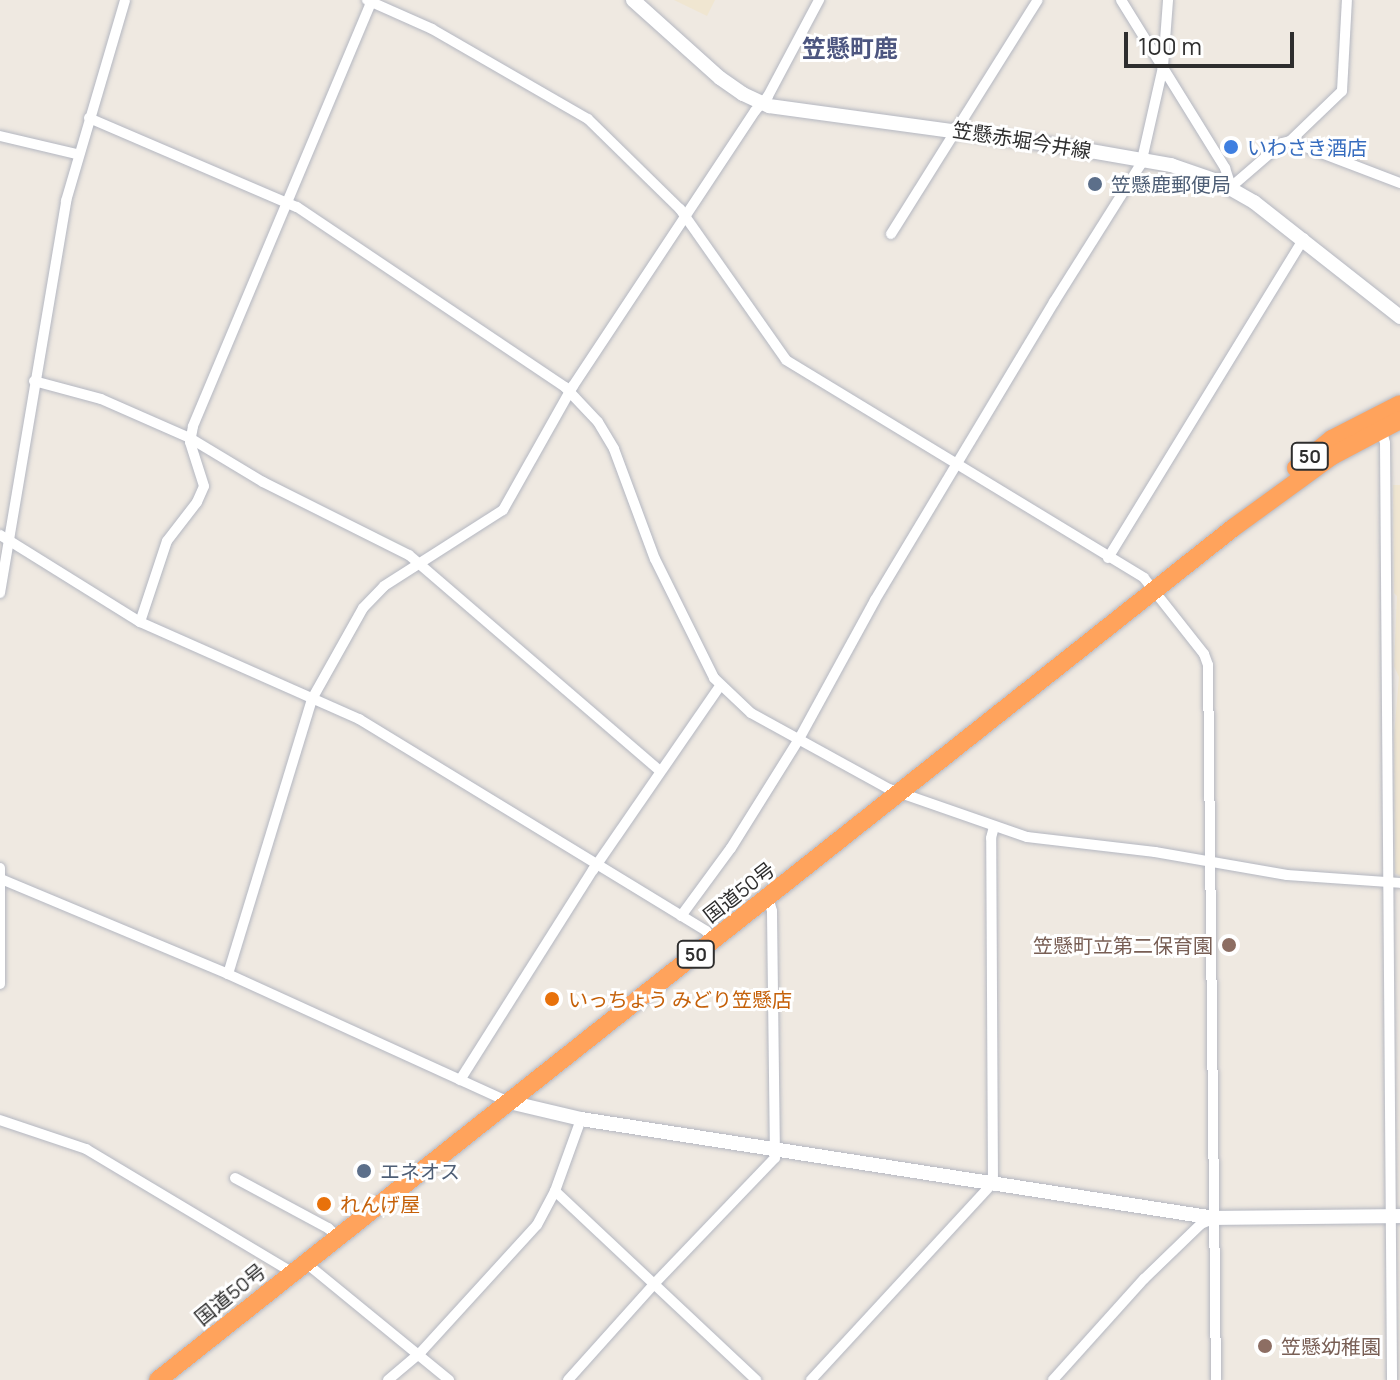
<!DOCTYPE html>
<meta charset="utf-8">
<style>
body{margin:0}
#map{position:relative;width:1400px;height:1380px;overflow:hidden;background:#efe9e1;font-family:Manrope,"Noto Sans JP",sans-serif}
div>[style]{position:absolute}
.education>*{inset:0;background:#f0e6d1}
.roads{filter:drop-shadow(0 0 2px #b4b7c1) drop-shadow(0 0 2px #b4b7c1)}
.street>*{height:10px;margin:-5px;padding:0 5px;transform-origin:5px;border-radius:5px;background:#fff}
.secondary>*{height:14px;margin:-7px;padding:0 7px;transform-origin:7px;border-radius:7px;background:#fff}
.highway>*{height:18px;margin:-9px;padding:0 9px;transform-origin:9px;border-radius:9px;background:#ffa35c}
.dots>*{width:22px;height:22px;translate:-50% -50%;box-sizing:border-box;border:4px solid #fff;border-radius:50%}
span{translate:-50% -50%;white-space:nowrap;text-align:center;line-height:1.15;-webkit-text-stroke:6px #fff;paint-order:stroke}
.shield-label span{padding:2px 6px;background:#fff;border:2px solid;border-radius:6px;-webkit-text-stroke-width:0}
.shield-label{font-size:18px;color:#2e2e2e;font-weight:700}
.street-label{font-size:20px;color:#2e2e2e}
.shop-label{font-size:20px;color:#366cbe}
.left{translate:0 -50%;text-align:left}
.service-label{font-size:20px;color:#4e5e75}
.education-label{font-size:20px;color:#785e54}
.right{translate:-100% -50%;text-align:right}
.food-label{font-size:20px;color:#c56008}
.quarter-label{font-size:24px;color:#4d5680;font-weight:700}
.scale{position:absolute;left:1124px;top:32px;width:170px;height:36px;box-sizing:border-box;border:4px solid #2e2e2e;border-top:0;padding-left:10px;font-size:24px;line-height:28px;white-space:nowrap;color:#2e2e2e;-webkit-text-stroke:6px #fff;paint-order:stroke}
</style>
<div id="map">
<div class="education">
<div style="clip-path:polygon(674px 0,715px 0,707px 16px)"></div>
<div style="clip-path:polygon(1393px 485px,1400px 485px,1400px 876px,1395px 873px,1394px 736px,1399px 677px,1394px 666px,1397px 596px,1394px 593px)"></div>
</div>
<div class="roads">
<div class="street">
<div style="left:367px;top:0;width:71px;rotate:24deg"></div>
<div style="left:432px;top:29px;width:180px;rotate:30deg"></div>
<div style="left:588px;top:119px;width:129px;rotate:44.4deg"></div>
<div style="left:680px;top:209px;width:184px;rotate:54.9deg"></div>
<div style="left:786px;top:360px;width:419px;rotate:31.3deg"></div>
<div style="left:1144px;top:578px;width:97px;rotate:51.7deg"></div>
<div style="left:1204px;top:654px;width:12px;rotate:70deg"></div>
<div style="left:1208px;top:665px;width:715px;rotate:89.36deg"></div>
<div style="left:1121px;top:0;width:198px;rotate:58.2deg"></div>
<div style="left:1225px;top:168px;width:20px;rotate:72deg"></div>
<div style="left:89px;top:118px;width:226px;rotate:23.2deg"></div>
<div style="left:297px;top:207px;width:323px;rotate:33.9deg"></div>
<div style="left:565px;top:387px;width:48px;rotate:46.7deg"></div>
<div style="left:598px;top:422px;width:31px;rotate:59deg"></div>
<div style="left:614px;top:449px;width:117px;rotate:69.6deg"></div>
<div style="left:655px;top:559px;width:133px;rotate:63.6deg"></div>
<div style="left:714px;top:678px;width:51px;rotate:43.4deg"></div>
<div style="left:751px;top:713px;width:158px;rotate:28.8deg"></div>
<div style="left:889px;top:789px;width:146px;rotate:19.2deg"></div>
<div style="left:1027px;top:837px;width:129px;rotate:6.7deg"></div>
<div style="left:1155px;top:852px;width:134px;rotate:9.9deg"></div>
<div style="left:1287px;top:875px;width:113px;rotate:4deg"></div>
<div style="left:0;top:136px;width:79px;rotate:13.2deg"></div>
<div style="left:1290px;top:141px;width:118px;rotate:20.9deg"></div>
<div style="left:1231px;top:187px;width:67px;rotate:-40.8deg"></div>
<div style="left:1282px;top:143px;width:8px;rotate:-14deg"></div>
<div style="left:1290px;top:141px;width:72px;rotate:-43.9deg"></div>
<div style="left:1342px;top:91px;width:91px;rotate:-86.9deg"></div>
<div style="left:891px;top:234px;width:276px;rotate:-57.9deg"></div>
<div style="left:34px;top:381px;width:69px;rotate:15deg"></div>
<div style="left:101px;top:399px;width:97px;rotate:23.7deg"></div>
<div style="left:190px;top:438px;width:85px;rotate:31.1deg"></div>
<div style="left:263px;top:482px;width:163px;rotate:26.6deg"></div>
<div style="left:409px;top:555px;width:330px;rotate:40.7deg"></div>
<div style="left:1381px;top:427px;width:16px;rotate:76deg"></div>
<div style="left:1385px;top:443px;width:937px;rotate:89.57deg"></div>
<div style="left:0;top:535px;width:165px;rotate:31.9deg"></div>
<div style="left:140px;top:622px;width:240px;rotate:23.9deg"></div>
<div style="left:359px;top:719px;width:407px;rotate:31.4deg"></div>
<div style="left:706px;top:931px;width:12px;rotate:48deg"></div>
<div style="left:1108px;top:558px;width:375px;rotate:-58.5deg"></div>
<div style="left:0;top:593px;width:398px;rotate:-80.4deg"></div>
<div style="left:66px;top:201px;width:209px;rotate:-73.6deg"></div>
<div style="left:140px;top:622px;width:85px;rotate:-71.6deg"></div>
<div style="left:167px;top:541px;width:49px;rotate:-52.4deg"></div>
<div style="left:197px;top:502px;width:17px;rotate:-66deg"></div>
<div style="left:204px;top:486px;width:46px;rotate:-107.7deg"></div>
<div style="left:190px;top:442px;width:16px;rotate:-79deg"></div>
<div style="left:193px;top:426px;width:460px;rotate:-67.2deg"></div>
<div style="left:0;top:868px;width:116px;rotate:90deg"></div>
<div style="left:1px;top:879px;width:246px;rotate:22.7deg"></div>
<div style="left:228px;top:974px;width:309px;rotate:24.5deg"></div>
<div style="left:681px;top:916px;width:84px;rotate:-53.7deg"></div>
<div style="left:731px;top:848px;width:128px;rotate:-58deg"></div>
<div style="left:799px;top:739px;width:158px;rotate:-61.3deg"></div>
<div style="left:875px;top:600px;width:348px;rotate:-59deg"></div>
<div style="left:1054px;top:302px;width:163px;rotate:-57.8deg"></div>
<div style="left:1141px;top:164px;width:99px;rotate:-77.2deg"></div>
<div style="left:1163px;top:67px;width:67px;rotate:-85.7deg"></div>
<div style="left:228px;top:974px;width:288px;rotate:-73deg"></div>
<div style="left:312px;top:699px;width:104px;rotate:-60.7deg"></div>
<div style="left:363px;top:608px;width:30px;rotate:-46deg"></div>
<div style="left:384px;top:586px;width:141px;rotate:-32.6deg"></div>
<div style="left:503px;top:510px;width:142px;rotate:-60.6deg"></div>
<div style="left:573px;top:386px;width:330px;rotate:-56.5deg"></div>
<div style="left:755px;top:111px;width:20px;rotate:-49deg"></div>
<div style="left:768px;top:96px;width:109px;rotate:-62deg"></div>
<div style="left:460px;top:1080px;width:249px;rotate:-57.7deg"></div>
<div style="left:593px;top:870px;width:224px;rotate:-55.4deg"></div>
<div style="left:0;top:1120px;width:91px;rotate:18.6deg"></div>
<div style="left:86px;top:1149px;width:241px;rotate:30.9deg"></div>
<div style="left:235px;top:1178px;width:106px;rotate:28.3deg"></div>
<div style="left:328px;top:1228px;width:13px;rotate:42deg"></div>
<div style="left:555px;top:1191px;width:276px;rotate:43.2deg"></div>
<div style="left:306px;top:1263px;width:185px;rotate:39.3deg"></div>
<div style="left:388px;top:1380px;width:42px;rotate:-40.2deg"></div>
<div style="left:420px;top:1353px;width:173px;rotate:-47.6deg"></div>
<div style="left:537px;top:1225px;width:38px;rotate:-62deg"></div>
<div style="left:555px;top:1191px;width:77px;rotate:-70.1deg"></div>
<div style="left:568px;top:1380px;width:130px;rotate:-48.1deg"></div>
<div style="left:655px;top:1283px;width:173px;rotate:-46.2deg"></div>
<div style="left:775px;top:1158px;width:247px;rotate:-90.7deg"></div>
<div style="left:772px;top:911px;width:15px;rotate:-106deg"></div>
<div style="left:811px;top:1380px;width:268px;rotate:-47.3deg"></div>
<div style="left:993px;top:1183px;width:345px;rotate:-90.3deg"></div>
<div style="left:991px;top:838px;width:11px;rotate:-75deg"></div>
<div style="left:1053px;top:1380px;width:136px;rotate:-48deg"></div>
<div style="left:1144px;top:1279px;width:79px;rotate:-44deg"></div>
<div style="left:1201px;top:1224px;width:13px;rotate:-23deg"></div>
</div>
<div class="secondary">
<div style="left:633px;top:0;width:117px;rotate:41.9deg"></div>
<div style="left:720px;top:78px;width:28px;rotate:35deg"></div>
<div style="left:743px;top:94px;width:29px;rotate:25deg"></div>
<div style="left:769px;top:106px;width:296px;rotate:7.8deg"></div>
<div style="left:1062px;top:146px;width:111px;rotate:9.9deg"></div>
<div style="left:1171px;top:165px;width:49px;rotate:19.2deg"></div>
<div style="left:1217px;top:181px;width:43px;rotate:29.6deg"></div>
<div style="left:1254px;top:202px;width:186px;rotate:38.2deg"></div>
<div style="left:509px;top:1102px;width:74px;rotate:13.3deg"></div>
<div style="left:581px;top:1119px;width:642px;rotate:8.88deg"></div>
<div style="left:1215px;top:1218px;width:185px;rotate:-0.6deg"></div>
</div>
<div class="highway">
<div style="left:1296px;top:468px;width:46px;rotate:-38.9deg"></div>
<div style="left:1332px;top:439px;width:76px;rotate:-27.2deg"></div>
<div style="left:158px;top:1380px;width:1372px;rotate:-38.4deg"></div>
<div style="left:1233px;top:528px;width:122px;rotate:-36deg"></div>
<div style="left:1332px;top:456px;width:77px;rotate:-27.9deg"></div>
</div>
</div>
<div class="dots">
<div style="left:1231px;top:147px;background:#3f7fe0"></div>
<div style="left:1095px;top:184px;background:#5c6f8a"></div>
<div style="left:1229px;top:945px;background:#8d6e63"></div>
<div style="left:552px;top:999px;background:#e8710a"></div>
<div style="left:364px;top:1171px;background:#5c6f8a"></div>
<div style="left:324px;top:1204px;background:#e8710a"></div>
<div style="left:1265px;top:1346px;background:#8d6e63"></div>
</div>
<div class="shield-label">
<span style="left:1310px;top:456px">50</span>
<span style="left:696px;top:954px">50</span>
</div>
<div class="street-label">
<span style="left:1022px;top:140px;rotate:9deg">笠懸赤堀今井線</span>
<span style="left:739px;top:892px;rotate:-38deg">国道50号</span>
<span style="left:230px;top:1294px;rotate:-39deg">国道50号</span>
</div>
<div class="shop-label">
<span class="left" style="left:1247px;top:147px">いわさき酒店</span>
</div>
<div class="service-label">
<span class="left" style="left:1111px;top:184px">笠懸鹿郵便局</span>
<span class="left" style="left:380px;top:1171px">エネオス</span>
</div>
<div class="education-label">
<span class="right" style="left:1213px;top:945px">笠懸町立第二保育園</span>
<span class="left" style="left:1281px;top:1346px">笠懸幼稚園</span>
</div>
<div class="food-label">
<span class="left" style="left:568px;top:999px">いっちょう みどり笠懸店</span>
<span class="left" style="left:340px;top:1204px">れんげ屋</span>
</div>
<div class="quarter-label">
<span style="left:850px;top:48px">笠懸町鹿</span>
</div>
<div class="scale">100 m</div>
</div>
